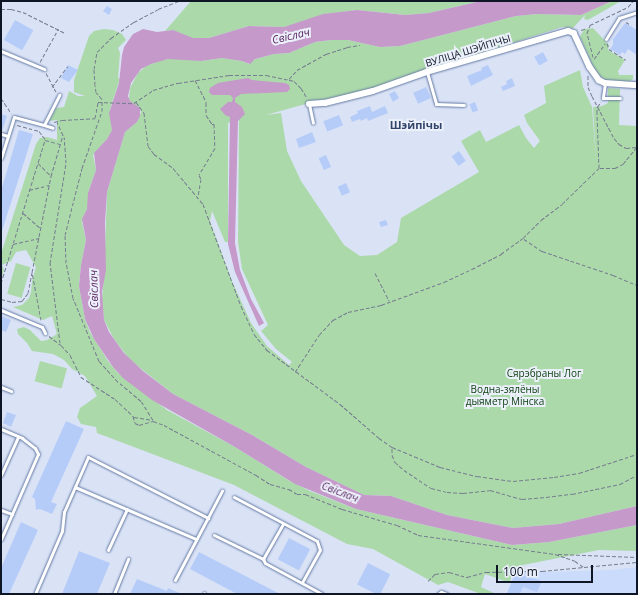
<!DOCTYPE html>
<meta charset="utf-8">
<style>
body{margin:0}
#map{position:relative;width:638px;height:595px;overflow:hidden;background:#dae3f6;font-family:"Open Sans",sans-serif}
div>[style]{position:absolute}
.built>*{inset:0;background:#cbdbfb}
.green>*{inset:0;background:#acd9aa;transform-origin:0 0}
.water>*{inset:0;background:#c599c9}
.building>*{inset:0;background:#b6ccf8;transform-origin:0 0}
.path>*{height:1px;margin-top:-0.5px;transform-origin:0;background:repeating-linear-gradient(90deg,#757d8f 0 4px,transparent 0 6px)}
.roads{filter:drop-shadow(0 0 1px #657aa4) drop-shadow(0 0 1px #657aa4)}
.service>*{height:3px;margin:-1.5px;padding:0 1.5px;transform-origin:1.5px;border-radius:1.5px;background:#fff}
.minor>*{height:5.5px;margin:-2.75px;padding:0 2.75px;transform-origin:2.75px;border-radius:2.75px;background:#fff}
span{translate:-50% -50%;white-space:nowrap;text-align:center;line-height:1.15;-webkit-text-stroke:4px #ebf0fa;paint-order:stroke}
.street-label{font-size:10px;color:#0e1525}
.park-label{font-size:10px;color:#104113}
.water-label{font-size:11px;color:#5e2963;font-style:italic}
.neighbourhood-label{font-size:11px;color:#32446a;font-weight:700}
.frame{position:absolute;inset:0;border:2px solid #0e1525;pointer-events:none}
.scale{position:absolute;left:496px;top:565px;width:97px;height:18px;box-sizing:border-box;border:2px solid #0e1525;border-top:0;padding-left:5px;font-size:12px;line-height:14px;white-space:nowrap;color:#0e1525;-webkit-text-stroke:3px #ebf0fa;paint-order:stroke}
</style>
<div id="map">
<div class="built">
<div style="clip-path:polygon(637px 567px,637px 594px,506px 594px,515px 573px,611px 570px)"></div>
</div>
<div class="green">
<div style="clip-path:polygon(191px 1px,481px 1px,429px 13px,405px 15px,357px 10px,326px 14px,284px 27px,249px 26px,209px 38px,190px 38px,173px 30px,165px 31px)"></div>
<div style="clip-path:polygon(evenodd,612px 1px,621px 1px,588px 20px,584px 19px,585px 15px,573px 28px,562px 27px,354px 94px,320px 100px,266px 115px,281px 113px,287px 151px,301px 181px,344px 245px,360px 256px,377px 255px,397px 242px,401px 218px,479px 172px,461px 141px,480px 130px,486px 142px,519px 125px,526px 138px,534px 148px,540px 141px,527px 123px,524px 115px,546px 103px,544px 86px,580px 70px,583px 87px,592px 107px,596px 159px,593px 107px,602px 106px,608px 103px,608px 88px,620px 89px,619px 125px,637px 126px,637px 506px,559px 524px,513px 528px,447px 515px,391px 496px,364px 495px,306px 467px,252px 435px,173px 394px,130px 360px,114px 339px,104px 320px,102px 299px,104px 277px,107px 192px,125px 132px,137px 122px,141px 113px,140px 108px,131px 103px,129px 99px,130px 88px,138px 73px,146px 66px,162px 60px,175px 58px,201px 61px,222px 58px,242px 61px,249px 64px,255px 59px,274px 54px,289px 53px,315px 42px,331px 40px,348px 40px,380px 47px,400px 46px,516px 16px,537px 14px,581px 15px,612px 1px,239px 120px,238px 242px,242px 269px,268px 325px,261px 331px,276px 349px,292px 362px,289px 365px,267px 346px,251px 323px,232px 281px,210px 221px,212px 211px,225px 242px,228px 242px,228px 123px,239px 120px)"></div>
<div style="clip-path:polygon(593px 28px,609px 45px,608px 50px,625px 60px,618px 71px,619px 75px,633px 75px,633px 79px,629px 82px,606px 80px,596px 73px,580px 37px,584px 29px)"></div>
<div style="clip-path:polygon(104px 29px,113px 30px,122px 34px,126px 40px,118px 48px,120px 53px,118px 78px,120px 79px,110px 109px,112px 130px,107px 139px,93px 155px,96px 170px,88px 193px,88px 206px,82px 222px,86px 240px,81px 265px,79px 286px,85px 319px,90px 332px,108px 361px,118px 373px,167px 410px,235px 447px,288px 480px,310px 491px,356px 509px,512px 545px,549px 542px,637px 525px,637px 551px,599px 550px,513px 567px,510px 583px,485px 574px,481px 587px,496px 594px,481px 594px,448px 582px,438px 585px,373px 549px,347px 544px,234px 485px,97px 433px,96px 427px,81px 424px,77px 417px,80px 408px,97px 396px,85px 376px,72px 369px,64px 360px,53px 354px,32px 351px,27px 343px,18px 334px,17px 329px,24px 327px,30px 330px,41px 341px,47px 340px,57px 334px,52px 316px,43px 320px,13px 307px,22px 305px,29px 298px,31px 292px,32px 281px,36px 267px,26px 250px,16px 252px,11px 261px,2px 265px,4px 270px,1px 280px,1px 254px,36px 144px,40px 138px,47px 137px,57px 140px,57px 120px,49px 121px,56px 108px,64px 107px,69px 91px,78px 96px,85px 96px,74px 92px,74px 80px,89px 36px,94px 31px)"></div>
<div style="left:16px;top:263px;width:15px;height:32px;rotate:16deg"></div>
<div style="left:40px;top:361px;width:28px;height:21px;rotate:15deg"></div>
</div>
<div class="water">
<div style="clip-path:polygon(481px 1px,612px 1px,581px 15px,537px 14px,516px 16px,400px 46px,380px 47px,348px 40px,331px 40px,315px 42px,289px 53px,274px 54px,255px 59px,250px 64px,242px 61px,222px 58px,201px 61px,168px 59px,151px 64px,141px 69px,131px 83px,128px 96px,130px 101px,140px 108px,140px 116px,137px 122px,125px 132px,107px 192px,105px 223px,106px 270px,102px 292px,104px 320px,109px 332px,124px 353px,143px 371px,173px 394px,252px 435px,306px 467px,364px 495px,391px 496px,447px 515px,513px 528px,559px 524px,637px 506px,637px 525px,549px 542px,512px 545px,356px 509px,295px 484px,235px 447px,152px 400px,123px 378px,113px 367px,94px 339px,85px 319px,79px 286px,81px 265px,86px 240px,82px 219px,87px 209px,88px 193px,96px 170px,94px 153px,107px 139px,112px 130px,109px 113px,119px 83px,122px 55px,124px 47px,133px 34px,143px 29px,157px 32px,173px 30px,193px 38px,209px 38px,249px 26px,284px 27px,323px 14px,357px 10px,405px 15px,429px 13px)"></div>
<div style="clip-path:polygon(248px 78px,252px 80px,285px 83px,289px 85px,290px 89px,287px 92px,241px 94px,235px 98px,235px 102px,242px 107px,245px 114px,238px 121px,235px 243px,240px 270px,251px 299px,264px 323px,259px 326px,235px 272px,228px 244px,230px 117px,225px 115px,220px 109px,228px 102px,232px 102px,233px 98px,230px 95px,212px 95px,209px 92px,210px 88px,218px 83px)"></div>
</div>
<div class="building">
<div style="clip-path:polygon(107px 6px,112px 9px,109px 15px,103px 11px)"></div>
<div style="left:15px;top:20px;width:21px;height:23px;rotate:29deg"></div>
<div style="clip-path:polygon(625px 23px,637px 30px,637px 55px,628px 49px,625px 54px,622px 52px,620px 55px,610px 49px,613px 45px,613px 39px)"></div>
<div style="left:543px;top:52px;width:10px;height:10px;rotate:61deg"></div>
<div style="clip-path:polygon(68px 65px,78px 70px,69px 82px,61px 78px)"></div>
<div style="clip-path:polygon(488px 65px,493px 75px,471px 86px,467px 76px,482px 70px,481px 68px)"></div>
<div style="clip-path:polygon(512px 78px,515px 86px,503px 91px,501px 87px,507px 84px,506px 81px)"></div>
<div style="left:426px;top:87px;width:12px;height:14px;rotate:66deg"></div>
<div style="clip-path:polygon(395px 91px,399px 98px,393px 102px,389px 94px)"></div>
<div style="left:475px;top:102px;width:9px;height:6px;rotate:69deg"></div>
<div style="clip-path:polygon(370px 106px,372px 112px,385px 106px,388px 113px,368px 121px,367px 118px,361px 121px,360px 119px,352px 122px,350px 117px,358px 113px,357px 111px)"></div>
<div style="clip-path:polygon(1px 114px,7px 116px,2px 131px,1px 131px)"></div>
<div style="left:339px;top:115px;width:11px;height:17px;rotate:68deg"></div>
<div style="clip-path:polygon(19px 130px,33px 134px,1px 234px,1px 191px)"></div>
<div style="clip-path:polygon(312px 132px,316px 142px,299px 148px,296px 139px)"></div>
<div style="left:459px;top:151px;width:12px;height:9px;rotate:55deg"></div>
<div style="left:326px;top:155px;width:13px;height:8px;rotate:67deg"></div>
<div style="left:346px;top:183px;width:10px;height:9px;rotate:66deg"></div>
<div style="clip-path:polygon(386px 220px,388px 225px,381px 227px,379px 222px)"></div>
<div style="clip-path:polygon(1px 316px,11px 320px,6px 332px,1px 330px)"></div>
<div style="clip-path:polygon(7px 412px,16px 415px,11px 427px,3px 423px)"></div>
<div style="clip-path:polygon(66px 421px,84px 429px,51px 502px,57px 504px,52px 514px,40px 509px,36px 510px,35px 499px,32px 497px)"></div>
<div style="clip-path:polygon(21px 522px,38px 530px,9px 594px,1px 594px,1px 568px)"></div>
<div style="left:289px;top:538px;width:24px;height:24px;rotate:28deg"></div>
<div style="clip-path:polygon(79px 551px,110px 563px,97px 594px,62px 594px)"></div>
<div style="clip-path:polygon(199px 552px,280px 594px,237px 594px,190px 569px)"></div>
<div style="left:368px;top:563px;width:25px;height:24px;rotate:27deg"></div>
<div style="clip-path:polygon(515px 573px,542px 581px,537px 592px,523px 587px,520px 594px,507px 594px)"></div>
<div style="clip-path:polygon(137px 579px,167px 591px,168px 588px,182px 594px,130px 594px)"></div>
</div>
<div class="path">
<div style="left:1px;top:9px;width:10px"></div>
<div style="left:11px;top:9px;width:12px;rotate:14deg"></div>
<div style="left:23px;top:12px;width:47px;rotate:26.6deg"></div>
<div style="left:626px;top:22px;width:6px;rotate:31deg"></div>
<div style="left:581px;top:30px;width:6px;rotate:-18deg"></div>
<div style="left:607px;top:43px;width:6px;rotate:72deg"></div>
<div style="left:609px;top:49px;width:20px;rotate:33deg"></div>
<div style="left:593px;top:57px;width:25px;rotate:-104deg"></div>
<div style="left:587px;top:33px;width:9px;rotate:-69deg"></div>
<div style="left:590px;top:25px;width:42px;rotate:-25.3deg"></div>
<div style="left:628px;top:7px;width:8px;rotate:-50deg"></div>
<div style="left:594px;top:59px;width:19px;rotate:-54deg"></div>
<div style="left:40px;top:62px;width:38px;rotate:-61deg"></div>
<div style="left:46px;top:73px;width:21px;rotate:62deg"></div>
<div style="left:588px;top:75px;width:12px;rotate:90deg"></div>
<div style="left:588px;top:87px;width:10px;rotate:66deg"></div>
<div style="left:592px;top:96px;width:47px;rotate:62.4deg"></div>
<div style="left:614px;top:138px;width:8px;rotate:50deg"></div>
<div style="left:619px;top:144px;width:8px;rotate:30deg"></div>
<div style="left:626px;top:148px;width:11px;rotate:-5deg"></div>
<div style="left:289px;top:79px;width:12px;rotate:-48deg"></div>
<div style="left:297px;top:70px;width:33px;rotate:-29deg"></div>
<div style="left:326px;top:54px;width:22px;rotate:-18deg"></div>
<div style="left:347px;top:47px;width:13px;rotate:-9deg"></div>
<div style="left:195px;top:80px;width:25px;rotate:63deg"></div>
<div style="left:206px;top:102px;width:13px;rotate:90deg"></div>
<div style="left:206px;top:115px;width:11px;rotate:56deg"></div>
<div style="left:212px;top:124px;width:2px"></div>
<div style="left:214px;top:124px;width:24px;rotate:88deg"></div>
<div style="left:215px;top:148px;width:31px;rotate:121deg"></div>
<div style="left:199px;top:175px;width:4px;rotate:63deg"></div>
<div style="left:201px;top:179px;width:17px;rotate:100deg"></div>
<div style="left:52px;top:87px;width:26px;rotate:-53deg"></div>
<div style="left:1px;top:98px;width:18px;rotate:56deg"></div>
<div style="left:136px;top:102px;width:14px;rotate:54deg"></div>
<div style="left:144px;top:113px;width:33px;rotate:83deg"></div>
<div style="left:148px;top:146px;width:10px;rotate:53deg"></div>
<div style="left:154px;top:154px;width:24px;rotate:36deg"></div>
<div style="left:173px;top:168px;width:47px;rotate:50.2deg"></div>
<div style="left:203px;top:204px;width:109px;rotate:69.6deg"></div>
<div style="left:241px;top:306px;width:31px;rotate:65deg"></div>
<div style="left:254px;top:334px;width:21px;rotate:51deg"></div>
<div style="left:267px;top:350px;width:91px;rotate:36.5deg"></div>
<div style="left:340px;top:404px;width:52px;rotate:41.1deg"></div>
<div style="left:379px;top:438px;width:16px;rotate:35deg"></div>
<div style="left:392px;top:447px;width:52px;rotate:22.6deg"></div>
<div style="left:440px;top:467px;width:38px;rotate:14deg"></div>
<div style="left:477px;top:476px;width:36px;rotate:8deg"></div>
<div style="left:513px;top:481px;width:41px;rotate:-5.6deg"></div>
<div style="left:554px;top:477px;width:25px;rotate:-9deg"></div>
<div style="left:579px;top:473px;width:61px;rotate:-18.1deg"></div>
<div style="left:54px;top:122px;width:8px;rotate:-14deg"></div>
<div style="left:62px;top:120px;width:33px;rotate:-3deg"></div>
<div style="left:95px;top:118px;width:16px;rotate:-79deg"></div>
<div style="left:98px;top:102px;width:36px;rotate:2deg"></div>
<div style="left:134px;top:103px;width:23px;rotate:-34deg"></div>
<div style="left:153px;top:90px;width:26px;rotate:-16deg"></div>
<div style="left:178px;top:83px;width:52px;rotate:-8.9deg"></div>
<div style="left:229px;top:75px;width:37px"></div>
<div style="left:266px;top:75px;width:29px;rotate:12deg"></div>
<div style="left:294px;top:81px;width:10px;rotate:45deg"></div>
<div style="left:301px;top:88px;width:12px;rotate:59deg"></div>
<div style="left:17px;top:125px;width:23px;rotate:15deg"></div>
<div style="left:39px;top:131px;width:10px;rotate:53deg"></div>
<div style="left:38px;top:163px;width:18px;rotate:45deg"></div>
<div style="left:600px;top:168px;width:15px"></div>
<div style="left:615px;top:168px;width:9px;rotate:-27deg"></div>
<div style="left:623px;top:164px;width:21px;rotate:-51deg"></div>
<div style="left:29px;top:190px;width:21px;rotate:-14deg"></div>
<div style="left:23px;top:213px;width:23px;rotate:41deg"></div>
<div style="left:524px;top:239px;width:22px;rotate:34deg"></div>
<div style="left:542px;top:251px;width:75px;rotate:18.7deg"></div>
<div style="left:613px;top:275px;width:26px;rotate:23deg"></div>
<div style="left:13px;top:244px;width:27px;rotate:-13deg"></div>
<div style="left:375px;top:273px;width:31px;rotate:63deg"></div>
<div style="left:1px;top:283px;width:150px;rotate:-72.9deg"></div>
<div style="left:45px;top:140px;width:16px;rotate:15deg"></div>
<div style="left:1px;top:299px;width:11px;rotate:15deg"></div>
<div style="left:12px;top:302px;width:10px;rotate:-6deg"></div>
<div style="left:22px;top:301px;width:10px;rotate:-53deg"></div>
<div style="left:28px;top:293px;width:21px;rotate:-79deg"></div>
<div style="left:41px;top:320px;width:49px;rotate:-100.6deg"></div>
<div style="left:32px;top:272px;width:98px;rotate:-78.8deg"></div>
<div style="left:51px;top:176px;width:43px;rotate:-73.7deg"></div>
<div style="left:63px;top:135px;width:14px;rotate:-115deg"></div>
<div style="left:49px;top:336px;width:15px;rotate:37deg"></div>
<div style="left:61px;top:345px;width:13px;rotate:48deg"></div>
<div style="left:70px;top:355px;width:25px;rotate:63deg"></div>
<div style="left:81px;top:377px;width:40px;rotate:32.9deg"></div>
<div style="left:115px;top:399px;width:25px;rotate:43deg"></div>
<div style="left:133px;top:416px;width:7px;rotate:74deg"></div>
<div style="left:135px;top:423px;width:4px;rotate:27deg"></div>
<div style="left:139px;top:425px;width:15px;rotate:-16deg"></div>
<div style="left:153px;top:421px;width:12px;rotate:20deg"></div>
<div style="left:164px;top:425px;width:105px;rotate:28.5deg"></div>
<div style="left:256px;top:475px;width:17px;rotate:33deg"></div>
<div style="left:270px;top:484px;width:20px;rotate:15deg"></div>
<div style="left:289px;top:489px;width:9px;rotate:32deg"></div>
<div style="left:297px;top:494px;width:8px"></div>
<div style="left:305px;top:494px;width:40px;rotate:22deg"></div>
<div style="left:342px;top:509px;width:57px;rotate:16.2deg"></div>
<div style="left:397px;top:525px;width:23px;rotate:25deg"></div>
<div style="left:418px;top:535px;width:138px;rotate:7.9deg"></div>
<div style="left:555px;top:554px;width:21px;rotate:19deg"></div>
<div style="left:575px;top:561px;width:12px;rotate:35deg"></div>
<div style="left:60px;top:343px;width:81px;rotate:-97.1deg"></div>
<div style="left:50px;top:263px;width:101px;rotate:-80.9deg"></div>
<div style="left:66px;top:163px;width:26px;rotate:-94deg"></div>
<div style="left:295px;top:372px;width:44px;rotate:-57deg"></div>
<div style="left:319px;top:335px;width:21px;rotate:-47deg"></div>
<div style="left:333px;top:320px;width:17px;rotate:-28deg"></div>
<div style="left:348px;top:312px;width:34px;rotate:-12deg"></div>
<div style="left:381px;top:305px;width:67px;rotate:-20.1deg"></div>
<div style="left:444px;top:282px;width:31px;rotate:-25deg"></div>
<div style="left:472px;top:269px;width:33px;rotate:-27deg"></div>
<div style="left:501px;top:254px;width:27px;rotate:-36deg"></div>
<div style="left:523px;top:238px;width:25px;rotate:-45deg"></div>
<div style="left:541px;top:220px;width:26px;rotate:-37deg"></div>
<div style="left:562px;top:204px;width:52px;rotate:-44.2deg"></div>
<div style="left:599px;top:168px;width:55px;rotate:-92.1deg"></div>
<div style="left:597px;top:113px;width:6px;rotate:-90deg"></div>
<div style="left:597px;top:107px;width:6px;rotate:-51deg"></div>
<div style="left:134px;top:417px;width:18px;rotate:9deg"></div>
<div style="left:153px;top:420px;width:22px;rotate:-122deg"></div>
<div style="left:141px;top:401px;width:30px;rotate:-140deg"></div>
<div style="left:118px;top:382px;width:28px;rotate:-132deg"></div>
<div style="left:99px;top:361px;width:68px;rotate:-112.4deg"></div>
<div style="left:73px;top:298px;width:36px;rotate:-101deg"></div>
<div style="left:66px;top:263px;width:28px;rotate:-92deg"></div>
<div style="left:65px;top:235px;width:69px;rotate:-75.8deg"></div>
<div style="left:82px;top:168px;width:60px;rotate:-70.7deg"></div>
<div style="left:102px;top:111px;width:12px;rotate:-90deg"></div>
<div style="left:102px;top:99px;width:9px;rotate:-131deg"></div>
<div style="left:96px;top:92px;width:7px;rotate:-98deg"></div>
<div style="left:95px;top:85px;width:16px;rotate:-94deg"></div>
<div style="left:94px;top:69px;width:17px;rotate:-80deg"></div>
<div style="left:97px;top:52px;width:20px;rotate:-45deg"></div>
<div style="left:111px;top:38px;width:28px;rotate:-35deg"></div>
<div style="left:134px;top:22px;width:27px;rotate:-28deg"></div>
<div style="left:158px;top:9px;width:22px;rotate:-21deg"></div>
<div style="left:392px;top:448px;width:7px;rotate:90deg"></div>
<div style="left:392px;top:455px;width:8px;rotate:67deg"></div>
<div style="left:395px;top:462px;width:12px;rotate:42deg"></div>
<div style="left:404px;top:470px;width:32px;rotate:34deg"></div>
<div style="left:431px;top:488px;width:16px;rotate:14deg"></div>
<div style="left:447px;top:492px;width:16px;rotate:4deg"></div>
<div style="left:463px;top:493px;width:27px;rotate:-6deg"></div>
<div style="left:490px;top:490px;width:33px;rotate:16deg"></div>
<div style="left:522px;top:499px;width:24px;rotate:-5deg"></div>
<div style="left:546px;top:497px;width:26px;rotate:-7deg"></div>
<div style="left:572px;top:494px;width:49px;rotate:-11.8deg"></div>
<div style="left:620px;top:484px;width:19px;rotate:-28deg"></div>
<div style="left:558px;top:554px;width:79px;rotate:2.2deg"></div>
<div style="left:428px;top:581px;width:10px;rotate:-45deg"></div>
<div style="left:435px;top:574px;width:14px;rotate:-8deg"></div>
<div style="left:449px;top:572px;width:19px;rotate:16deg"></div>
<div style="left:467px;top:577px;width:20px;rotate:-15deg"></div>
<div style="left:486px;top:572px;width:56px;rotate:-1deg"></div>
<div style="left:542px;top:571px;width:95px;rotate:-5.4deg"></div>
</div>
<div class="roads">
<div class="service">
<div style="left:606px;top:39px;width:25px;rotate:-58deg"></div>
<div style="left:619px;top:18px;width:19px;rotate:-18deg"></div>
<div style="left:1px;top:51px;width:47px;rotate:22.7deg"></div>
<div style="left:427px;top:72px;width:33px;rotate:74deg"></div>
<div style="left:436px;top:104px;width:28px;rotate:2deg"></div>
<div style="left:605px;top:83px;width:15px;rotate:98deg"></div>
<div style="left:603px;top:98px;width:17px"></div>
<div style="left:309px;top:104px;width:19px;rotate:78deg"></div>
<div style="left:44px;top:125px;width:9px;rotate:18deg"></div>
<div style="left:1px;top:134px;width:7px;rotate:16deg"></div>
<div style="left:1px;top:158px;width:43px;rotate:-72.4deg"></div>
<div style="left:14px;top:117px;width:31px;rotate:15deg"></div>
<div style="left:44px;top:125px;width:34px;rotate:-63deg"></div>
<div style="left:1px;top:310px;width:44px;rotate:22.5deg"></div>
<div style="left:42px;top:327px;width:7px;rotate:63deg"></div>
<div style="left:1px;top:387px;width:11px;rotate:22deg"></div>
<div style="left:1px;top:429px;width:23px;rotate:23deg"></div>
<div style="left:22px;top:438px;width:16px;rotate:38deg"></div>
<div style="left:35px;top:448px;width:7px;rotate:63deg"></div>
<div style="left:38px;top:454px;width:93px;rotate:113.5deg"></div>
<div style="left:1px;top:475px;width:42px;rotate:-65.9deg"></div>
<div style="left:75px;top:487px;width:132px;rotate:23.3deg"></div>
<div style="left:234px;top:497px;width:94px;rotate:27.9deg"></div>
<div style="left:317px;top:541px;width:9px;rotate:72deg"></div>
<div style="left:320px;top:550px;width:37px;rotate:119deg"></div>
<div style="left:1px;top:510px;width:12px;rotate:20deg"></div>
<div style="left:214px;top:535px;width:55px;rotate:26.1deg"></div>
<div style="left:263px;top:559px;width:4px;rotate:63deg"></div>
<div style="left:265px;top:563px;width:65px;rotate:28.5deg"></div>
<div style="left:108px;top:550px;width:45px;rotate:-65.1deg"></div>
<div style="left:263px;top:559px;width:40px;rotate:-60.3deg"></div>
<div style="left:175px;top:580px;width:101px;rotate:-62.2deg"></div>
<div style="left:35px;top:594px;width:69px;rotate:-66.8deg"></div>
<div style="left:62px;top:531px;width:19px;rotate:-84deg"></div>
<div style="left:64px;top:512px;width:60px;rotate:-66.4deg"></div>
<div style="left:88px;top:457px;width:135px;rotate:26.9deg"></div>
<div style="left:114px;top:594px;width:38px;rotate:-68deg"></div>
<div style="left:204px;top:594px;width:1px;rotate:-90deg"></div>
<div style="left:438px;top:594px;width:4px;rotate:-34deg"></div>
<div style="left:441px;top:592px;width:6px;rotate:18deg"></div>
</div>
<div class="minor">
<div style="left:309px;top:104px;width:16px;rotate:-4deg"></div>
<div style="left:325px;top:103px;width:49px;rotate:-14deg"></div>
<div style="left:373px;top:91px;width:57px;rotate:-19.4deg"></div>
<div style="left:427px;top:72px;width:147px;rotate:-16.2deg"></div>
<div style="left:568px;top:31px;width:6px;rotate:18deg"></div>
<div style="left:574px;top:33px;width:38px;rotate:65deg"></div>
<div style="left:590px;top:67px;width:16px;rotate:55deg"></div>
<div style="left:599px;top:80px;width:7px;rotate:27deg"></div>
<div style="left:605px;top:83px;width:32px;rotate:4deg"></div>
</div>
</div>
<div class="street-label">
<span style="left:468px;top:51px;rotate:-17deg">ВУЛІЦА ШЭЙПІЧЫ</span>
</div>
<div class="park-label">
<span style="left:544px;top:374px">Сярэбраны Лог</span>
<span style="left:505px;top:395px">Водна-зялёны<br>дыяметр Мінска</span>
</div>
<div class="water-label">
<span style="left:291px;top:36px;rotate:-13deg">Свіслач</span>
<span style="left:94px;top:289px;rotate:-92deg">Свіслач</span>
<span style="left:340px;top:492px;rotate:21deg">Свіслач</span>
</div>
<div class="neighbourhood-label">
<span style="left:416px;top:125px">Шэйпічы</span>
</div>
<div class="frame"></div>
<div class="scale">100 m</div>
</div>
